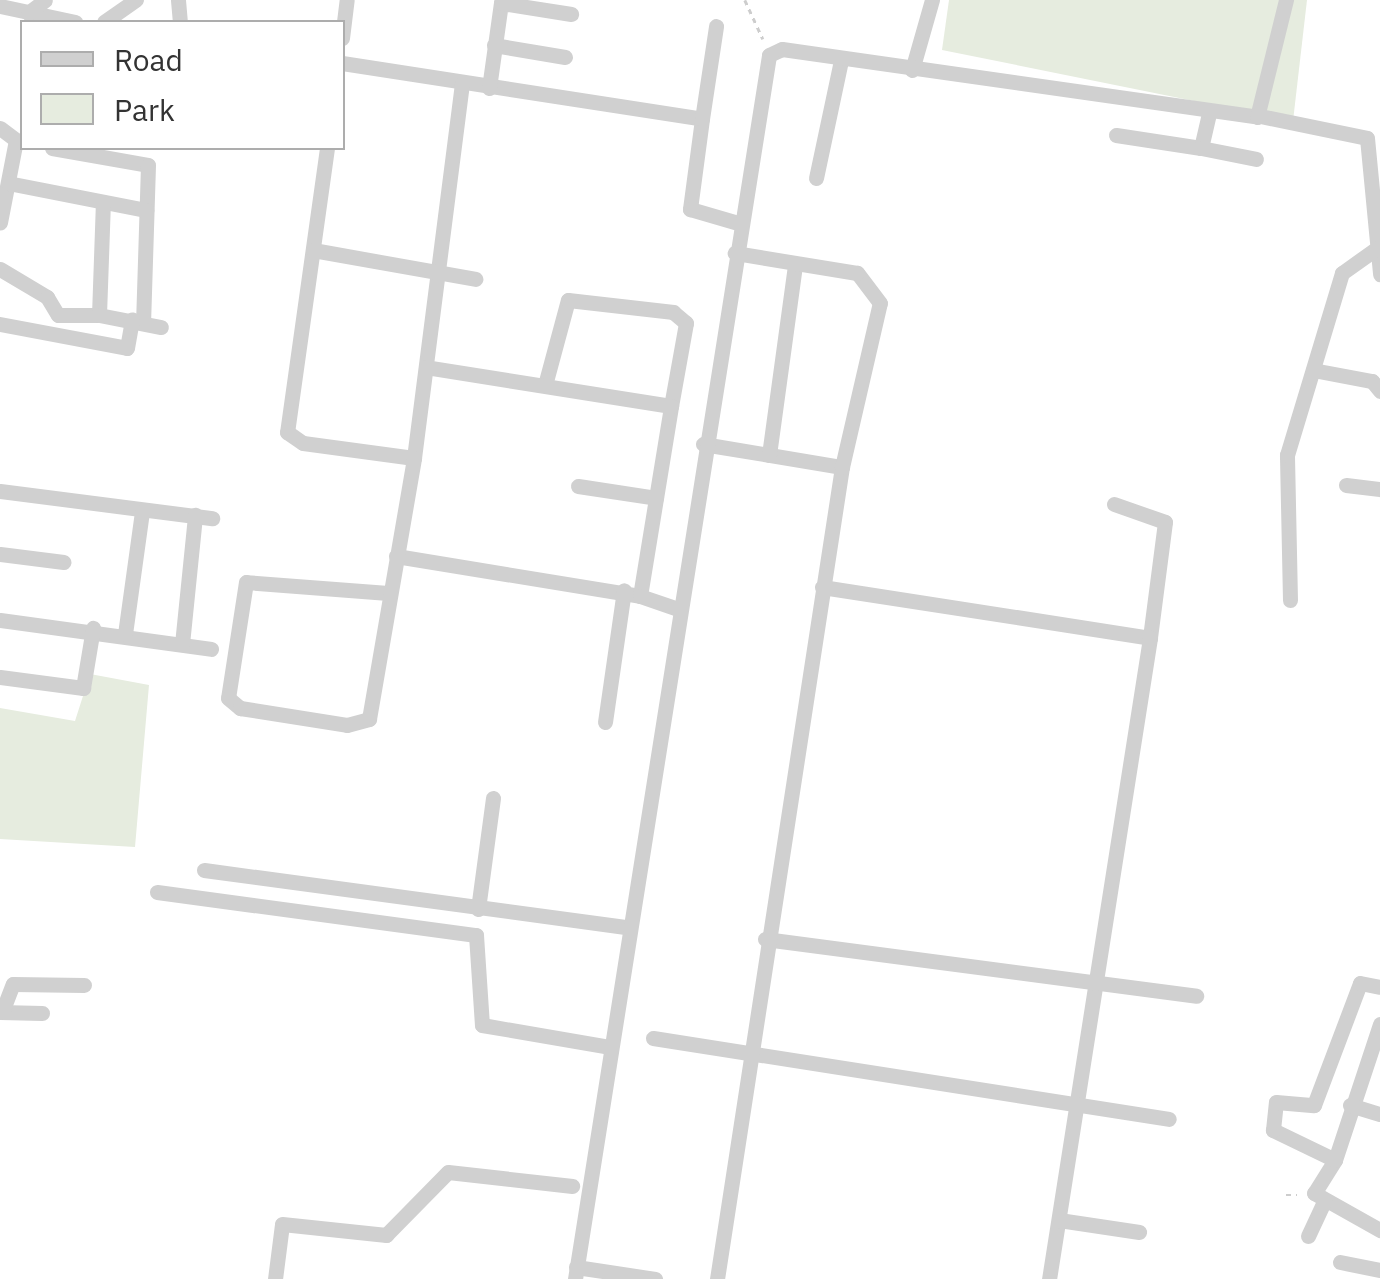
<!DOCTYPE html>
<style>
body{margin:0}
#map{position:relative;width:1380px;height:1279px;overflow:hidden;background:#fff;font-family:"IBM Plex Sans",sans-serif}
div>[style]{position:absolute}
.green>*{inset:0;background:#e6ecdf}
.path>*{height:2.5px;margin-top:-1.25px;transform-origin:0;background:repeating-linear-gradient(90deg,#cdcdcd 0 5px,transparent 0 10px)}
.minor>*{height:15px;margin:-7.5px;padding:0 7.5px;transform-origin:7.5px;border-radius:7.5px;background:#d0d0d0}
span{translate:-50% -50%;white-space:nowrap;text-align:center;line-height:1.15;-webkit-text-stroke:10px #fff;paint-order:stroke}
.legend{position:absolute;left:20px;top:20px;width:325px;height:130px;box-sizing:border-box;background:#fff;border:2px solid #adadad;margin:0;padding:12px 18px;list-style:none;font-size:30px;color:#333}
.legend li{display:flex;align-items:center;gap:20px;height:50px}
.legend b{width:50px;border:2px solid #adadad}
</style>
<div id="map">
<div class="green">
<div style="clip-path:polygon(949px 0,1307px 0,1293px 121px,942px 50px)"></div>
<div style="clip-path:polygon(90px 674px,149px 685px,135px 847px,0 839px,0 708px,75px 721px)"></div>
</div>
<div class="path">
<div style="left:745px;top:0;width:43px;rotate:65.2deg"></div>
<div style="left:1286px;top:1195px;width:11px"></div>
</div>
<div class="minor">
<div style="left:178px;top:0;width:22px;rotate:85deg"></div>
<div style="left:0;top:6px;width:77px;rotate:12deg"></div>
<div style="left:28px;top:13px;width:21px;rotate:-37deg"></div>
<div style="left:104px;top:22px;width:39px;rotate:-35deg"></div>
<div style="left:342px;top:38px;width:38px;rotate:-83deg"></div>
<div style="left:494px;top:45px;width:72px;rotate:9.6deg"></div>
<div style="left:342px;top:63px;width:364px;rotate:8.8deg"></div>
<div style="left:702px;top:119px;width:91px;rotate:97.6deg"></div>
<div style="left:690px;top:209px;width:50px;rotate:16.3deg"></div>
<div style="left:912px;top:70px;width:73px;rotate:-74.1deg"></div>
<div style="left:489px;top:88px;width:86px;rotate:-82deg"></div>
<div style="left:501px;top:3px;width:71px;rotate:8.9deg"></div>
<div style="left:1260px;top:116px;width:109px;rotate:11.6deg"></div>
<div style="left:1367px;top:138px;width:137px;rotate:84.5deg"></div>
<div style="left:702px;top:119px;width:94px;rotate:-81.4deg"></div>
<div style="left:0;top:128px;width:20px;rotate:37deg"></div>
<div style="left:16px;top:140px;width:84px;rotate:101deg"></div>
<div style="left:1116px;top:135px;width:86px;rotate:8.7deg"></div>
<div style="left:1201px;top:148px;width:37px;rotate:-77deg"></div>
<div style="left:52px;top:148px;width:97px;rotate:10deg"></div>
<div style="left:148px;top:165px;width:156px;rotate:91.8deg"></div>
<div style="left:327px;top:148px;width:287px;rotate:98deg"></div>
<div style="left:287px;top:432px;width:19px;rotate:35deg"></div>
<div style="left:303px;top:443px;width:112px;rotate:7.7deg"></div>
<div style="left:414px;top:458px;width:377px;rotate:-82.7deg"></div>
<div style="left:1201px;top:148px;width:56px;rotate:11.3deg"></div>
<div style="left:816px;top:178px;width:121px;rotate:-78deg"></div>
<div style="left:8px;top:183px;width:141px;rotate:11.1deg"></div>
<div style="left:313px;top:250px;width:165px;rotate:10.1deg"></div>
<div style="left:0;top:269px;width:55px;rotate:30.8deg"></div>
<div style="left:47px;top:297px;width:21px;rotate:59deg"></div>
<div style="left:58px;top:315px;width:41px"></div>
<div style="left:99px;top:315px;width:113px;rotate:-88deg"></div>
<div style="left:99px;top:315px;width:63px;rotate:11deg"></div>
<div style="left:0;top:324px;width:129px;rotate:10.7deg"></div>
<div style="left:127px;top:348px;width:29px;rotate:-80deg"></div>
<div style="left:1313px;top:370px;width:60px;rotate:10.6deg"></div>
<div style="left:1372px;top:381px;width:13px;rotate:51deg"></div>
<div style="left:545px;top:385px;width:88px;rotate:-74.9deg"></div>
<div style="left:568px;top:300px;width:106px;rotate:6.5deg"></div>
<div style="left:673px;top:312px;width:17px;rotate:40deg"></div>
<div style="left:686px;top:323px;width:84px;rotate:100.2deg"></div>
<div style="left:703px;top:444px;width:141px;rotate:9.4deg"></div>
<div style="left:769px;top:455px;width:193px;rotate:-82.2deg"></div>
<div style="left:1346px;top:485px;width:34px;rotate:7deg"></div>
<div style="left:578px;top:486px;width:79px;rotate:8.7deg"></div>
<div style="left:0;top:491px;width:214px;rotate:7.3deg"></div>
<div style="left:1114px;top:504px;width:54px;rotate:19.4deg"></div>
<div style="left:1165px;top:522px;width:117px;rotate:97.4deg"></div>
<div style="left:0;top:554px;width:64px;rotate:7.2deg"></div>
<div style="left:396px;top:556px;width:247px;rotate:9.3deg"></div>
<div style="left:640px;top:596px;width:193px;rotate:-80.7deg"></div>
<div style="left:671px;top:406px;width:248px;rotate:-171deg"></div>
<div style="left:822px;top:587px;width:332px;rotate:8.8deg"></div>
<div style="left:1150px;top:638px;width:649px;rotate:98.95deg"></div>
<div style="left:388px;top:593px;width:142px;rotate:-175.6deg"></div>
<div style="left:246px;top:582px;width:117px;rotate:98.8deg"></div>
<div style="left:228px;top:698px;width:16px;rotate:40deg"></div>
<div style="left:240px;top:708px;width:108px;rotate:9deg"></div>
<div style="left:347px;top:725px;width:23px;rotate:-15deg"></div>
<div style="left:369px;top:719px;width:265px;rotate:-80.2deg"></div>
<div style="left:640px;top:596px;width:39px;rotate:19deg"></div>
<div style="left:1290px;top:600px;width:145px;rotate:-91.2deg"></div>
<div style="left:1287px;top:455px;width:190px;rotate:-73.2deg"></div>
<div style="left:1342px;top:273px;width:43px;rotate:-35.5deg"></div>
<div style="left:0;top:620px;width:213px;rotate:7.8deg"></div>
<div style="left:125px;top:634px;width:124px;rotate:-82.1deg"></div>
<div style="left:182px;top:644px;width:130px;rotate:-84.2deg"></div>
<div style="left:0;top:677px;width:84px;rotate:7.5deg"></div>
<div style="left:83px;top:688px;width:61px;rotate:-80.5deg"></div>
<div style="left:605px;top:722px;width:133px;rotate:-81.8deg"></div>
<div style="left:204px;top:870px;width:427px;rotate:7.7deg"></div>
<div style="left:157px;top:892px;width:322px;rotate:7.7deg"></div>
<div style="left:476px;top:935px;width:90px;rotate:86.2deg"></div>
<div style="left:482px;top:1025px;width:129px;rotate:9.8deg"></div>
<div style="left:478px;top:909px;width:112px;rotate:-82.3deg"></div>
<div style="left:765px;top:939px;width:435px;rotate:7.5deg"></div>
<div style="left:0;top:1012px;width:42px;rotate:1.4deg"></div>
<div style="left:2px;top:1012px;width:30px;rotate:-69deg"></div>
<div style="left:13px;top:984px;width:71px;rotate:0.8deg"></div>
<div style="left:1380px;top:1024px;width:143px;rotate:108.3deg"></div>
<div style="left:1335px;top:1160px;width:39px;rotate:122deg"></div>
<div style="left:1314px;top:1193px;width:76px;rotate:29.3deg"></div>
<div style="left:653px;top:1038px;width:522px;rotate:8.92deg"></div>
<div style="left:1350px;top:1105px;width:31px;rotate:17deg"></div>
<div style="left:1335px;top:1160px;width:69px;rotate:-154.2deg"></div>
<div style="left:1273px;top:1130px;width:28px;rotate:-84deg"></div>
<div style="left:1276px;top:1102px;width:38px;rotate:5deg"></div>
<div style="left:1314px;top:1105px;width:130px;rotate:-69.3deg"></div>
<div style="left:1360px;top:983px;width:20px;rotate:11deg"></div>
<div style="left:1059px;top:1220px;width:81px;rotate:8.5deg"></div>
<div style="left:1308px;top:1236px;width:40px;rotate:-65deg"></div>
<div style="left:1340px;top:1262px;width:41px;rotate:11.3deg"></div>
<div style="left:576px;top:1267px;width:80px;rotate:8.6deg"></div>
<div style="left:275px;top:1279px;width:55px;rotate:-82.7deg"></div>
<div style="left:282px;top:1224px;width:105px;rotate:6deg"></div>
<div style="left:386px;top:1235px;width:88px;rotate:-45.5deg"></div>
<div style="left:448px;top:1172px;width:125px;rotate:6.4deg"></div>
<div style="left:575px;top:1279px;width:1239px;rotate:-80.99deg"></div>
<div style="left:769px;top:55px;width:14px;rotate:-25deg"></div>
<div style="left:782px;top:49px;width:480px;rotate:8.1deg"></div>
<div style="left:1257px;top:117px;width:121px;rotate:-76.1deg"></div>
<div style="left:717px;top:1279px;width:822px;rotate:-81.25deg"></div>
<div style="left:842px;top:467px;width:168px;rotate:-77deg"></div>
<div style="left:880px;top:303px;width:38px;rotate:-127deg"></div>
<div style="left:857px;top:273px;width:124px;rotate:-170.7deg"></div>
</div>
<ul class="legend">
<li><b style="height:12px;background:#d0d0d0"></b>Road</li>
<li><b style="height:28px;background:#e6ecdf"></b>Park</li>
</ul>
</div>
